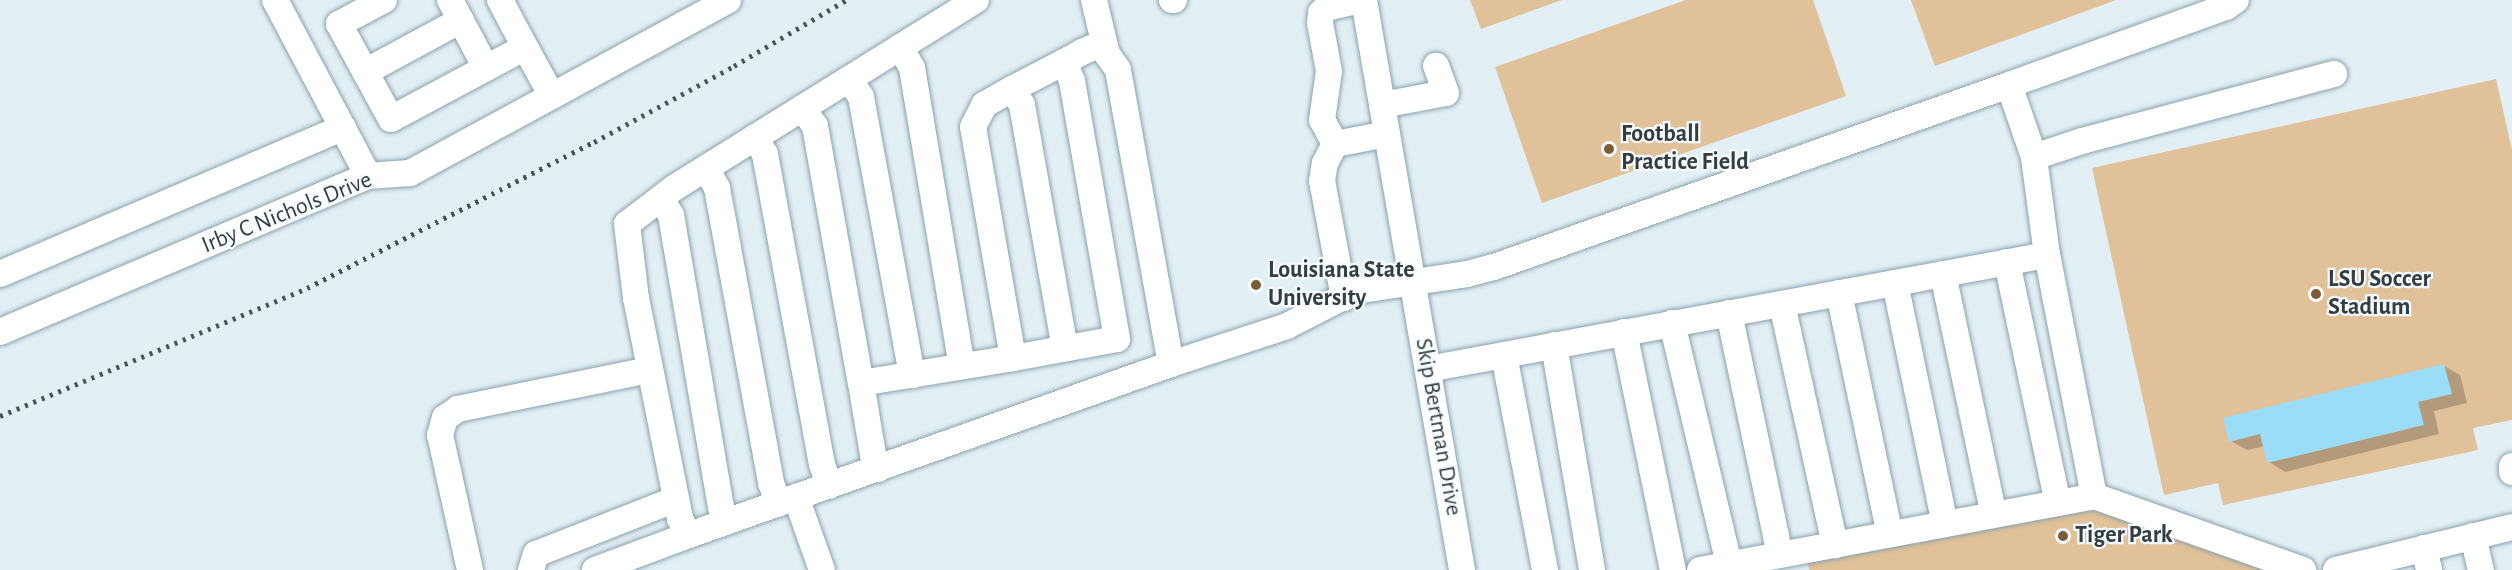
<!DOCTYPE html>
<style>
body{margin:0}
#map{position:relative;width:2512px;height:570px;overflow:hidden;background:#f6fbfd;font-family:"Alegreya Sans",sans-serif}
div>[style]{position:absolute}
.built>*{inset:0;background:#e2eff5;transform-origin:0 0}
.green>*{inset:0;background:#e0c199}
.shadow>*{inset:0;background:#0003}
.building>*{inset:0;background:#9bdcf7}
.roads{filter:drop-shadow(0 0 2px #8aa2ac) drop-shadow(0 0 2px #8aa2ac)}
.minor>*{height:26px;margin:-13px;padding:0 13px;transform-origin:13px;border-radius:13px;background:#fff}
.rail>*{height:4.5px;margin-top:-2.25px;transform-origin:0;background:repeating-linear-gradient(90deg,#485255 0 3px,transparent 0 9px)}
.dots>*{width:16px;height:16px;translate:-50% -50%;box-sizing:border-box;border:3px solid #f6fbfd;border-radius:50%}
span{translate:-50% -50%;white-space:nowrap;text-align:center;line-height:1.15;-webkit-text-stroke:4.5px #f6fbfd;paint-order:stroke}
.poi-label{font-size:24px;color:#343e42;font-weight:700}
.left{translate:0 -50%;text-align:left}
.street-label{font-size:24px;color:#343e42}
</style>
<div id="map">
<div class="built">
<div style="left:0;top:0;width:2512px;height:570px"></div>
</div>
<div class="green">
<div style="clip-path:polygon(1470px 0,1562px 0,1481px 29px)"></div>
<div style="clip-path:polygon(1686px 0,1813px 0,1846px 96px,1542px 203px,1495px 67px)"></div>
<div style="clip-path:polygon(1911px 0,2116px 0,1935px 66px)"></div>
<div style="clip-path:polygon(2496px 79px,2512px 150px,2512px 420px,2473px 428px,2478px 450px,2223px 505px,2218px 483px,2164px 495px,2092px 168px)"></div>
<div style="clip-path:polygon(2098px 509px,2269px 570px,1809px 570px,1808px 563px)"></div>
</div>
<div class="shadow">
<div style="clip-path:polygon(2444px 366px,2460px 375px,2467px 403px,2434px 411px,2439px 434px,2285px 472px,2269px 462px,2265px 446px,2247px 450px,2231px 441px)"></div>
</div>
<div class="building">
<div style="clip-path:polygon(2444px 364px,2452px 394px,2418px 402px,2424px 425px,2267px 463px,2260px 434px,2229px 442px,2223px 418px)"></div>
</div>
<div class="roads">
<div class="minor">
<div style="left:275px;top:0;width:199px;rotate:62.1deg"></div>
<div style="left:384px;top:0;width:51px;rotate:151.9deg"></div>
<div style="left:339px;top:24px;width:108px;rotate:61.3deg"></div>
<div style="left:391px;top:119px;width:152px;rotate:-28.2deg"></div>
<div style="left:525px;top:47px;width:56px;rotate:61.1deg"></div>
<div style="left:450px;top:0;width:77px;rotate:62.1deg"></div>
<div style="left:500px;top:0;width:53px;rotate:62deg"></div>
<div style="left:976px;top:0;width:356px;rotate:148.1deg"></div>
<div style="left:674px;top:188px;width:59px;rotate:142.5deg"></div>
<div style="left:627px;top:224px;width:75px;rotate:83.1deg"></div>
<div style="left:636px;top:298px;width:225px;rotate:78.7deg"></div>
<div style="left:680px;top:519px;width:18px;rotate:61deg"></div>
<div style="left:689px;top:535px;width:511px;rotate:-19.53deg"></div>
<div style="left:1171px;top:364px;width:122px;rotate:-18.1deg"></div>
<div style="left:1287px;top:326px;width:76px;rotate:-27.2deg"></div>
<div style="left:1355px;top:291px;width:113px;rotate:-8.6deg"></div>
<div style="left:1467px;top:274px;width:28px;rotate:-15deg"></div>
<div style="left:1494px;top:267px;width:546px;rotate:-19.46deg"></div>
<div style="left:2009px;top:85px;width:231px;rotate:-19.8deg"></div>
<div style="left:2226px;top:7px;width:12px;rotate:-35deg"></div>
<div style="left:1094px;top:0;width:56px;rotate:76.5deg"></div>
<div style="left:1107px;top:54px;width:19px;rotate:55deg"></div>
<div style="left:1118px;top:70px;width:299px;rotate:79.8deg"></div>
<div style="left:1172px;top:0;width:2px"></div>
<div style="left:1364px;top:0;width:578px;rotate:80.24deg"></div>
<div style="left:900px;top:47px;width:24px;rotate:60deg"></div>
<div style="left:912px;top:68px;width:302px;rotate:80.5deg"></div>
<div style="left:1064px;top:62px;width:21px;rotate:67deg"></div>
<div style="left:1072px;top:81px;width:262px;rotate:80.1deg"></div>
<div style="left:1117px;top:339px;width:106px;rotate:169.6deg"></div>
<div style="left:1013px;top:358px;width:234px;rotate:-99.8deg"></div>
<div style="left:973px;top:127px;width:25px;rotate:-63deg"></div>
<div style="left:984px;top:105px;width:32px;rotate:-30deg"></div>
<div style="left:1012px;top:89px;width:59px;rotate:-27.4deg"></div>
<div style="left:1064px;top:62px;width:21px;rotate:-29deg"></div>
<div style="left:1082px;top:52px;width:23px;rotate:-23deg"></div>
<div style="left:365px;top:72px;width:109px;rotate:-28.4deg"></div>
<div style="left:849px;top:79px;width:22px;rotate:56deg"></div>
<div style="left:861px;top:97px;width:283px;rotate:79.6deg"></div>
<div style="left:1012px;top:89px;width:19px;rotate:58deg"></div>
<div style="left:1022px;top:105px;width:247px;rotate:80deg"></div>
<div style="left:1382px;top:105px;width:65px;rotate:-10.6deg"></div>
<div style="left:1446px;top:93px;width:29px;rotate:-110deg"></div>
<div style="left:802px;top:108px;width:22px;rotate:54deg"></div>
<div style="left:815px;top:126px;width:261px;rotate:79.9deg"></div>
<div style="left:861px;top:383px;width:154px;rotate:-9.3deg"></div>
<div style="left:755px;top:137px;width:20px;rotate:60deg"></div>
<div style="left:765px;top:154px;width:315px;rotate:79.6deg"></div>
<div style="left:822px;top:464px;width:23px;rotate:72deg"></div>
<div style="left:1335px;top:144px;width:27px;rotate:-118deg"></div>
<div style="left:1322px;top:120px;width:49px;rotate:-81.9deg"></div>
<div style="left:1329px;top:71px;width:49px;rotate:-100.6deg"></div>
<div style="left:1320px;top:23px;width:10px;rotate:-84deg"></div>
<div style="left:1321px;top:13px;width:7px;rotate:-45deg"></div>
<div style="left:1326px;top:8px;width:35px;rotate:-13deg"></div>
<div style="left:2034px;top:157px;width:51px;rotate:-18.4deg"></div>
<div style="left:2082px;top:141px;width:261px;rotate:-14.9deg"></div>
<div style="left:706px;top:168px;width:23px;rotate:61deg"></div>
<div style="left:717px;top:188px;width:300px;rotate:79.6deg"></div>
<div style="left:771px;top:483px;width:22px;rotate:69deg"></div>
<div style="left:661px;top:199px;width:19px;rotate:58deg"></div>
<div style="left:671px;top:215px;width:296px;rotate:80.3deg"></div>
<div style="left:721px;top:507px;width:16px;rotate:72deg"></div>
<div style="left:2007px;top:262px;width:246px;rotate:78.1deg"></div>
<div style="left:0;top:274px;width:373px;rotate:-23.1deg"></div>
<div style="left:1943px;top:274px;width:246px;rotate:78.1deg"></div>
<div style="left:1895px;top:283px;width:246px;rotate:78.3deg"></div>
<div style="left:1839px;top:293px;width:246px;rotate:78.1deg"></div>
<div style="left:1344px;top:298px;width:119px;rotate:-100.6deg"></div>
<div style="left:1322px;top:181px;width:18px;rotate:-81deg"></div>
<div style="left:1325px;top:163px;width:21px;rotate:-62deg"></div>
<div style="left:1335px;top:144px;width:53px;rotate:-10.9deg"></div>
<div style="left:1782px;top:304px;width:247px;rotate:77.6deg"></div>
<div style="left:1729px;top:313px;width:247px;rotate:78.1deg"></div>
<div style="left:1672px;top:323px;width:249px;rotate:76.7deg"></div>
<div style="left:0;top:332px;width:400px;rotate:-23deg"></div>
<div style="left:368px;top:176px;width:42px;rotate:-4.1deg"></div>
<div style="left:410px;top:173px;width:362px;rotate:-28.5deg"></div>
<div style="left:1624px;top:332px;width:243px;rotate:78.4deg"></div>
<div style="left:1554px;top:345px;width:228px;rotate:80.4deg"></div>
<div style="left:1504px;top:355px;width:219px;rotate:79.2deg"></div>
<div style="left:1428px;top:369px;width:629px;rotate:-10.44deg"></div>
<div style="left:861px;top:383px;width:73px;rotate:80.5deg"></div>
<div style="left:873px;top:455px;width:15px;rotate:70deg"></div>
<div style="left:2512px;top:466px;width:6px;rotate:90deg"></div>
<div style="left:2094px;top:496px;width:222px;rotate:19.5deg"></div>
<div style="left:796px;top:497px;width:77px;rotate:70.4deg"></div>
<div style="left:2473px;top:536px;width:35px;rotate:77deg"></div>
<div style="left:2424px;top:548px;width:23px;rotate:77deg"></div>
<div style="left:470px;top:570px;width:138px;rotate:-102.5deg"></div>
<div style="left:440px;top:435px;width:18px;rotate:-74deg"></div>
<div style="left:445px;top:418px;width:16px;rotate:-35deg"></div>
<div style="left:458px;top:409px;width:196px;rotate:-11.5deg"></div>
<div style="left:531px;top:570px;width:17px;rotate:-73deg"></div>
<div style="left:536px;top:554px;width:150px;rotate:-21.4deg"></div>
<div style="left:595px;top:570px;width:100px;rotate:-20.4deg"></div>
<div style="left:1700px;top:570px;width:401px;rotate:-10.6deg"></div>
<div style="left:2094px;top:496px;width:246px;rotate:-101deg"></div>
<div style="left:2047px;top:255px;width:99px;rotate:-97.6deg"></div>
<div style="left:2034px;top:157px;width:76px;rotate:-109.1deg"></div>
<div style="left:2336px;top:570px;width:181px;rotate:-13.7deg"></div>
</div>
</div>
<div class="rail">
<div style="left:0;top:416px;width:333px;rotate:-22.6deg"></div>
<div style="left:307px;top:288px;width:322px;rotate:-27deg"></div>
<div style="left:594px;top:142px;width:159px;rotate:-28.5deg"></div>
<div style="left:734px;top:66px;width:130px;rotate:-30.5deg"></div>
</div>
<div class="dots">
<div style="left:1609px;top:149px;background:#7c5c32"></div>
<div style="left:1256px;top:285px;background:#7c5c32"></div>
<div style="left:2316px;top:294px;background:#7c5c32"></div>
<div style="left:2063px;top:536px;background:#7c5c32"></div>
</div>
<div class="poi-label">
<span class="left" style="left:1621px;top:149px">Football<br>Practice Field</span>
<span class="left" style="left:1268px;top:285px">Louisiana State<br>University</span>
<span class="left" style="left:2328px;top:294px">LSU Soccer<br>Stadium</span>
<span class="left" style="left:2075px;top:536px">Tiger Park</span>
</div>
<div class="street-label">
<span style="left:287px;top:213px;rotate:-22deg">Irby C Nichols Drive</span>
<span style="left:1438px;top:427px;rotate:80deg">Skip Bertman Drive</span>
</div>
</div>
